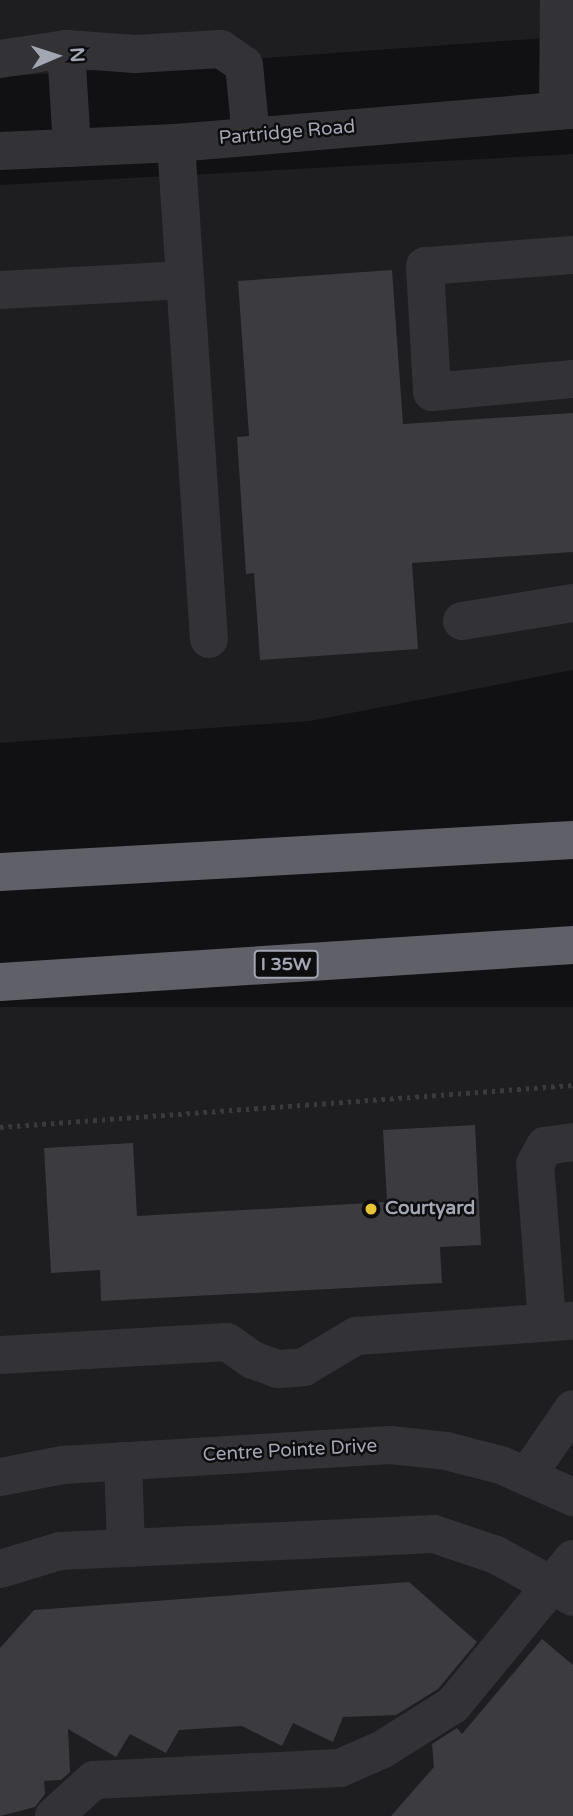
<!DOCTYPE html>
<style>
body{margin:0}
#map{position:relative;width:573px;height:1816px;overflow:hidden;background:#111113;font-family:"Varela Round",sans-serif}
div>[style]{position:absolute}
.built>*{inset:0;background:#1e1d20;transform-origin:0 0}
.building>*{inset:0;background:#3c3b40}
.path>*{height:4.5px;margin-top:-2.25px;transform-origin:0;background:repeating-linear-gradient(90deg,#39393e 0 3.5px,transparent 0 8.5px)}
.minor>*{height:38px;margin:-19px;padding:0 19px;transform-origin:19px;border-radius:19px;background:#333337}
.highway>*{height:38px;margin:-19px;padding:0 19px;transform-origin:19px;border-radius:19px;background:#5f6068}
.dots>*{width:19px;height:19px;translate:-50% -50%;box-sizing:border-box;border:4px solid #0d0c0e;border-radius:50%}
span{translate:-50% -50%;white-space:nowrap;text-align:center;line-height:1.15;-webkit-text-stroke:5px #0d0c0e;paint-order:stroke}
.shield-label span{padding:2px 5px;background:#0d0c0e;border:2px solid;border-radius:5px;-webkit-text-stroke-width:0}
.shield-label{font-size:18px;color:#a3a6b3;font-weight:700}
.street-label{font-size:19px;color:#a3a6b3}
.poi-label{font-size:19px;color:#a3a6b3;font-weight:700}
.left{translate:0 -50%;text-align:left}
.north{position:absolute;left:21px;top:21px;width:70px;height:70px;-webkit-text-stroke:5px #0d0c0e;paint-order:stroke;rotate:87deg;font-size:19px;font-weight:700;line-height:28px;text-align:center;color:#a3a6b3}
.north::after{content:'';display:block;margin:auto;width:24px;height:32px;background:#a3a6b3;clip-path:polygon(50% 0,100% 100%,50% 72%,0 100%)}
</style>
<div id="map">
<div class="built">
<div style="clip-path:polygon(0 0,573px 0,573px 36px,0 77px)"></div>
<div style="clip-path:polygon(573px 154px,573px 670px,310px 721px,0 743px,0 185px)"></div>
<div style="left:573px;top:1007px;width:809px;height:574px;rotate:90deg"></div>
</div>
<div class="building">
<div style="clip-path:polygon(392px 270px,403px 424px,573px 413px,573px 552px,412px 563px,418px 649px,260px 660px,254px 573px,246px 574px,237px 437px,249px 436px,238px 281px)"></div>
<div style="clip-path:polygon(475px 1125px,481px 1245px,440px 1247px,442px 1283px,101px 1301px,100px 1270px,51px 1273px,44px 1148px,133px 1143px,137px 1216px,387px 1202px,383px 1130px)"></div>
<div style="clip-path:polygon(409px 1582px,477px 1642px,438px 1689px,396px 1715px,343px 1717px,333px 1742px,293px 1723px,282px 1746px,242px 1726px,179px 1730px,166px 1753px,130px 1734px,116px 1757px,68px 1729px,70px 1772px,61px 1780px,44px 1781px,45px 1794px,35px 1807px,0 1816px,0 1648px,34px 1610px)"></div>
<div style="clip-path:polygon(542px 1639px,573px 1665px,573px 1816px,391px 1816px,434px 1767px,432px 1744px,457px 1728px,462px 1734px)"></div>
</div>
<div class="path">
<div style="left:0;top:1127px;width:575px;rotate:-4.19deg"></div>
</div>
<div class="minor">
<div style="left:66px;top:49px;width:99px;rotate:86.5deg"></div>
<div style="left:0;top:59px;width:67px;rotate:-8.6deg"></div>
<div style="left:66px;top:49px;width:69px;rotate:4.1deg"></div>
<div style="left:135px;top:54px;width:86px;rotate:-3.3deg"></div>
<div style="left:221px;top:49px;width:28px;rotate:35deg"></div>
<div style="left:244px;top:65px;width:72px;rotate:84.4deg"></div>
<div style="left:558px;top:111px;width:111px;rotate:-89.5deg"></div>
<div style="left:176px;top:143px;width:497px;rotate:86.2deg"></div>
<div style="left:0;top:151px;width:176px;rotate:-2.6deg"></div>
<div style="left:176px;top:143px;width:398px;rotate:-4.8deg"></div>
<div style="left:573px;top:255px;width:148px;rotate:175.7deg"></div>
<div style="left:425px;top:266px;width:126px;rotate:86.8deg"></div>
<div style="left:432px;top:392px;width:142px;rotate:-5.3deg"></div>
<div style="left:0;top:290px;width:185px;rotate:-3.1deg"></div>
<div style="left:462px;top:621px;width:112px;rotate:-9.2deg"></div>
<div style="left:547px;top:1322px;width:158px;rotate:-94.3deg"></div>
<div style="left:535px;top:1164px;width:21px;rotate:-61deg"></div>
<div style="left:545px;top:1146px;width:28px;rotate:-8deg"></div>
<div style="left:0;top:1355px;width:227px;rotate:-3.3deg"></div>
<div style="left:227px;top:1342px;width:32px;rotate:35deg"></div>
<div style="left:253px;top:1360px;width:27px;rotate:20deg"></div>
<div style="left:278px;top:1369px;width:26px;rotate:-4deg"></div>
<div style="left:304px;top:1367px;width:61px;rotate:-30.8deg"></div>
<div style="left:356px;top:1336px;width:218px;rotate:-4deg"></div>
<div style="left:123px;top:1461px;width:86px;rotate:88deg"></div>
<div style="left:527px;top:1476px;width:81px;rotate:-55.5deg"></div>
<div style="left:0;top:1477px;width:64px;rotate:-10.8deg"></div>
<div style="left:63px;top:1465px;width:328px;rotate:-3.5deg"></div>
<div style="left:390px;top:1445px;width:56px;rotate:6.1deg"></div>
<div style="left:446px;top:1451px;width:57px;rotate:14.3deg"></div>
<div style="left:501px;top:1465px;width:79px;rotate:24deg"></div>
<div style="left:0;top:1569px;width:63px;rotate:-16.7deg"></div>
<div style="left:60px;top:1551px;width:374px;rotate:-2.6deg"></div>
<div style="left:434px;top:1534px;width:65px;rotate:18.7deg"></div>
<div style="left:496px;top:1555px;width:88px;rotate:28.6deg"></div>
<div style="left:54px;top:1816px;width:54px;rotate:-42deg"></div>
<div style="left:94px;top:1780px;width:246px;rotate:-2.8deg"></div>
<div style="left:340px;top:1768px;width:47px;rotate:-23.8deg"></div>
<div style="left:383px;top:1749px;width:83px;rotate:-32.2deg"></div>
<div style="left:453px;top:1705px;width:189px;rotate:-50.6deg"></div>
</div>
<div class="highway">
<div style="left:0;top:872px;width:574px;rotate:-3.2deg"></div>
<div style="left:0;top:982px;width:574px;rotate:-3.69deg"></div>
</div>
<div class="dots">
<div style="left:371px;top:1209px;background:#e8c534"></div>
</div>
<div class="shield-label">
<span style="left:286px;top:964px">I 35W</span>
</div>
<div class="street-label">
<span style="left:287px;top:133px;rotate:-5deg">Partridge Road</span>
<span style="left:290px;top:1451px;rotate:-3deg">Centre Pointe Drive</span>
</div>
<div class="poi-label">
<span class="left" style="left:385px;top:1209px">Courtyard</span>
</div>
<div class="north">N</div>
</div>
